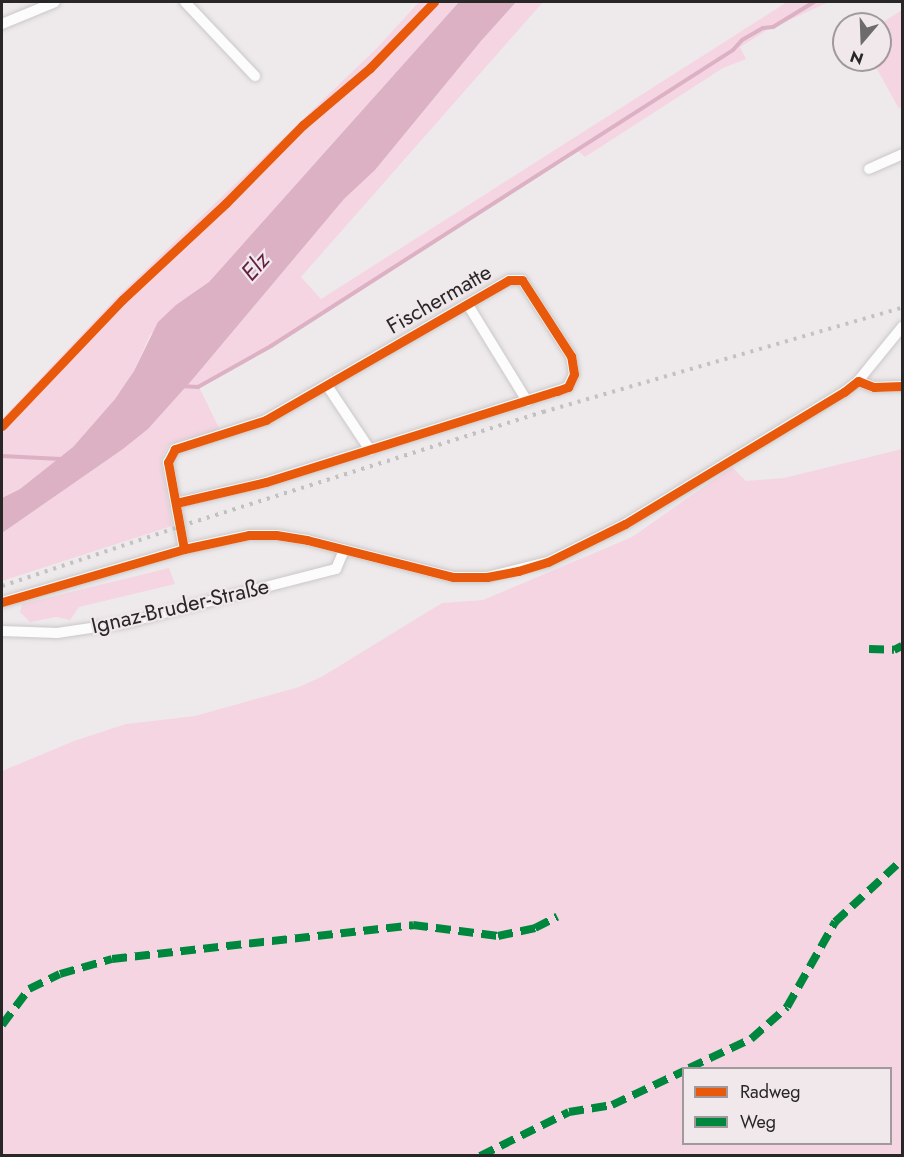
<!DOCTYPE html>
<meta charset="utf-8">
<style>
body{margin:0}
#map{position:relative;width:904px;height:1157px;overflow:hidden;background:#eeeaec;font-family:Jost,sans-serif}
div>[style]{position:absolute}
.green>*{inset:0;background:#f5d5e2}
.water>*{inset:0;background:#dcb1c3}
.stream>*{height:4px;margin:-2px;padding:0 2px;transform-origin:2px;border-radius:2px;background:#dcb1c3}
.roads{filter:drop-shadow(0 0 2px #cbc8c9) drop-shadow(0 0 2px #cbc8c9)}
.street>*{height:10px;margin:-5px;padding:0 5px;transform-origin:5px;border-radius:5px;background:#fcfcfc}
.rail>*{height:4px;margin-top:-2px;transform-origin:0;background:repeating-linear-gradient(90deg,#c2c1c2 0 3px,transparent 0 9px)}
.quiet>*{height:8px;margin-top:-4px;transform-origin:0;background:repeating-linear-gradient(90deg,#00873e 0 15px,transparent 0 23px)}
.cycleway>*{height:9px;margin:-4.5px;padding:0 4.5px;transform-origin:4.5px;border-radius:4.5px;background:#e8590c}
span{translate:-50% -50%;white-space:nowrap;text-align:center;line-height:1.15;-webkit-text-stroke:4.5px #f0e8eb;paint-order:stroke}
.street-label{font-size:22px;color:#292627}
.water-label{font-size:24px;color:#651e42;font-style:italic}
.frame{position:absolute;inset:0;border:3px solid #292627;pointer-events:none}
.legend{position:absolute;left:682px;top:1067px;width:210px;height:78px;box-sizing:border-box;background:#f0e8eb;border:2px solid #a09a9d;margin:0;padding:8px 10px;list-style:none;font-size:18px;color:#292627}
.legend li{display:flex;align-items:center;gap:12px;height:30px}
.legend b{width:30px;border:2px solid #a09a9d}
.north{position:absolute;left:832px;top:12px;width:60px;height:60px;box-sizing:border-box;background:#f0e8eb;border:2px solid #a09a9d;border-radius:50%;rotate:199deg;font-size:16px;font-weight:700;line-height:24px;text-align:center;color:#292627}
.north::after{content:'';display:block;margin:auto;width:21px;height:27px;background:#6e6b6c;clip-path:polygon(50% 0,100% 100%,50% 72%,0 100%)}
</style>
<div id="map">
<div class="green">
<div style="clip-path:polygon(419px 2px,459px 2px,209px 282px,150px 335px,134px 371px,115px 399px,73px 447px,20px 489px,2px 498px,2px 419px,116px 298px,377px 48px)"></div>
<div style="clip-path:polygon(516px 2px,543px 2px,301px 277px,321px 299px,787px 2px,829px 2px,767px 30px,740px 47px,746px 59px,723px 68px,585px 157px,577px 150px,271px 346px,199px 387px,220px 430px,168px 445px,161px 460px,172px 526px,2px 581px,2px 533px,123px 449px,148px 429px,192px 380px,344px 199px,375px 170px,481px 41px)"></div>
<div style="clip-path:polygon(902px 10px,902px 105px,899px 109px,872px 60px,880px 60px,880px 24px)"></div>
<div style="clip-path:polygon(evenodd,902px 449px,902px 1155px,2px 1155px,2px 771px,74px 741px,126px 724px,195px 716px,299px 687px,323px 676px,442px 603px,483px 600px,632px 537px,732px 467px,746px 481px,784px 478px,902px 449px,890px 1068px,890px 1144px,684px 1144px,684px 1068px,890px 1068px)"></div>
<div style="clip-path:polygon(169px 568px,175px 584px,79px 607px,70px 620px,56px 617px,30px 622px,20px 612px,22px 604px)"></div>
</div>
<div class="water">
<div style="clip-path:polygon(459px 2px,516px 2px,481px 41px,375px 170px,344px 199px,192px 380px,148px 429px,123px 449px,2px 533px,2px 498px,20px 489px,73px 447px,115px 399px,134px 371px,158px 322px,176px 305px,209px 282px)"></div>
</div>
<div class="stream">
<div style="left:180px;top:386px;width:18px;rotate:3deg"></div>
<div style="left:198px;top:387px;width:84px;rotate:-29.3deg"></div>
<div style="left:271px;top:346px;width:549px;rotate:-32.65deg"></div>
<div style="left:733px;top:50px;width:13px;rotate:-48deg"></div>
<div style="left:742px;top:40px;width:24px;rotate:-30deg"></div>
<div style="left:763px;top:28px;width:10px;rotate:-6deg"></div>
<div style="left:773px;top:27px;width:48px;rotate:-31.4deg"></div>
<div style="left:2px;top:456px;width:59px;rotate:2.9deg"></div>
</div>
<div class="roads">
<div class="street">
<div style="left:185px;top:2px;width:102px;rotate:46.6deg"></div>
<div style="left:2px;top:24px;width:57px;rotate:-22.5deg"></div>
<div style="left:869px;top:169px;width:36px;rotate:-24deg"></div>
<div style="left:468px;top:305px;width:113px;rotate:58.4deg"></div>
<div style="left:858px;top:381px;width:17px;rotate:21deg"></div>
<div style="left:874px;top:387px;width:28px;rotate:-2deg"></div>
<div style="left:328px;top:387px;width:76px;rotate:56.3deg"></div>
<div style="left:176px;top:503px;width:92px;rotate:-13.1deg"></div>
<div style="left:266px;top:482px;width:305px;rotate:-17.4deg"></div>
<div style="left:557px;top:391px;width:12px;rotate:-20deg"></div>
<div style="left:568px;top:387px;width:14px;rotate:-65deg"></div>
<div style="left:574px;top:374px;width:18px;rotate:-99deg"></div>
<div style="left:571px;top:356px;width:90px;rotate:-122.8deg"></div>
<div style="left:522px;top:280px;width:13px;rotate:180deg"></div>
<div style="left:509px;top:280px;width:280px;rotate:150.1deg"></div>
<div style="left:266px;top:420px;width:96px;rotate:162.3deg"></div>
<div style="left:175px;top:449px;width:15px;rotate:118deg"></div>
<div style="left:168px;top:462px;width:88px;rotate:79.6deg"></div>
<div style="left:2px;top:602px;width:190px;rotate:-16.2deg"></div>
<div style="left:184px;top:549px;width:66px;rotate:-12.2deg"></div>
<div style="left:249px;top:535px;width:27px"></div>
<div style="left:276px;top:535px;width:31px;rotate:9deg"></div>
<div style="left:307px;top:540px;width:151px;rotate:14.2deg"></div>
<div style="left:453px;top:577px;width:34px"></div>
<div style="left:487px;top:577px;width:63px;rotate:-13.8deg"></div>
<div style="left:548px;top:562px;width:86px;rotate:-26.3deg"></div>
<div style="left:625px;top:524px;width:256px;rotate:-31.1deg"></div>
<div style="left:844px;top:392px;width:18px;rotate:-38deg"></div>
<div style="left:858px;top:381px;width:70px;rotate:-50.8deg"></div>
<div style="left:2px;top:631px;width:55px;rotate:2.1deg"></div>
<div style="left:57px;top:633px;width:69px;rotate:-8.4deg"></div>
<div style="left:125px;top:623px;width:218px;rotate:-14.4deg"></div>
<div style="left:336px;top:569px;width:21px;rotate:-67deg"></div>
</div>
</div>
<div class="rail">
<div style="left:2px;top:586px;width:189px;rotate:-18.5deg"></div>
<div style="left:181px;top:526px;width:380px;rotate:-17.5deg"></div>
<div style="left:543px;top:412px;width:374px;rotate:-16.2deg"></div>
</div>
<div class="quiet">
<div style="left:869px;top:649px;width:25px;rotate:2deg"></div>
<div style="left:894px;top:650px;width:9px;rotate:-27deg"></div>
<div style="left:2px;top:1025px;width:45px;rotate:-53.1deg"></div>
<div style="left:29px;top:989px;width:34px;rotate:-26deg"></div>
<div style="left:60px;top:974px;width:54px;rotate:-16.1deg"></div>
<div style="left:112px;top:959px;width:303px;rotate:-6.4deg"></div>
<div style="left:413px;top:925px;width:86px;rotate:7.4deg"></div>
<div style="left:498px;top:936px;width:38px;rotate:-12deg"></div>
<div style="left:535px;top:928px;width:25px;rotate:-27deg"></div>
<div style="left:689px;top:1068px;width:68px;rotate:-25.1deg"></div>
<div style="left:751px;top:1039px;width:48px;rotate:-41.6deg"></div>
<div style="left:787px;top:1007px;width:98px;rotate:-60.5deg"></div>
<div style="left:835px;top:922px;width:91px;rotate:-42.8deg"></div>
<div style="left:480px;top:1156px;width:99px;rotate:-26.3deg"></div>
<div style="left:569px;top:1112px;width:44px;rotate:-9.2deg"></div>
<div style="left:612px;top:1105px;width:80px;rotate:-25.3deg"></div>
</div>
<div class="cycleway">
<div style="left:2px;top:426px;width:174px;rotate:-46.4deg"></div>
<div style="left:122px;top:300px;width:142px;rotate:-43deg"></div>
<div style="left:226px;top:203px;width:110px;rotate:-45.4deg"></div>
<div style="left:303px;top:125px;width:88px;rotate:-40.4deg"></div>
<div style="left:370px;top:68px;width:92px;rotate:-45.9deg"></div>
<div style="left:176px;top:503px;width:92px;rotate:-13.1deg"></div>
<div style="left:266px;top:482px;width:305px;rotate:-17.4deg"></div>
<div style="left:557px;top:391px;width:12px;rotate:-20deg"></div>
<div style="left:568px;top:387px;width:14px;rotate:-65deg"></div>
<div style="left:574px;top:374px;width:18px;rotate:-99deg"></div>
<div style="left:571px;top:356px;width:90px;rotate:-122.8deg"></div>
<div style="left:522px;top:280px;width:13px;rotate:180deg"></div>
<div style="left:509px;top:280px;width:280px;rotate:150.1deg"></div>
<div style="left:266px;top:420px;width:96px;rotate:162.3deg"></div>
<div style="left:175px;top:449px;width:15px;rotate:118deg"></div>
<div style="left:168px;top:462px;width:88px;rotate:79.6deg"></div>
<div style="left:2px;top:602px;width:190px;rotate:-16.2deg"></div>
<div style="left:184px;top:549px;width:66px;rotate:-12.2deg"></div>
<div style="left:249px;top:535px;width:27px"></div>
<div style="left:276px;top:535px;width:31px;rotate:9deg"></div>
<div style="left:307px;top:540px;width:151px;rotate:14.2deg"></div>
<div style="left:453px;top:577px;width:34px"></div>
<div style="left:487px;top:577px;width:32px;rotate:-11deg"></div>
<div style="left:518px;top:571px;width:31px;rotate:-17deg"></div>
<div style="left:548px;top:562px;width:86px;rotate:-26.3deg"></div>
<div style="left:625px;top:524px;width:256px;rotate:-31.1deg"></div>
<div style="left:844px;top:392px;width:18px;rotate:-38deg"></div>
<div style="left:858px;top:381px;width:17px;rotate:21deg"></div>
<div style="left:874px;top:387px;width:28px;rotate:-2deg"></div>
</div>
<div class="street-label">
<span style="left:439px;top:299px;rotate:-30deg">Fischermatte</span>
<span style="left:180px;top:606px;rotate:-13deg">Ignaz-Bruder-Straße</span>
</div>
<div class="water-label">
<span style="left:255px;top:266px;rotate:-48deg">Elz</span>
</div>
<div class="frame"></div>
<ul class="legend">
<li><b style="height:8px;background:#e8590c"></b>Radweg</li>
<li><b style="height:8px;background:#00873e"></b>Weg</li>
</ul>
<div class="north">N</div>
</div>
